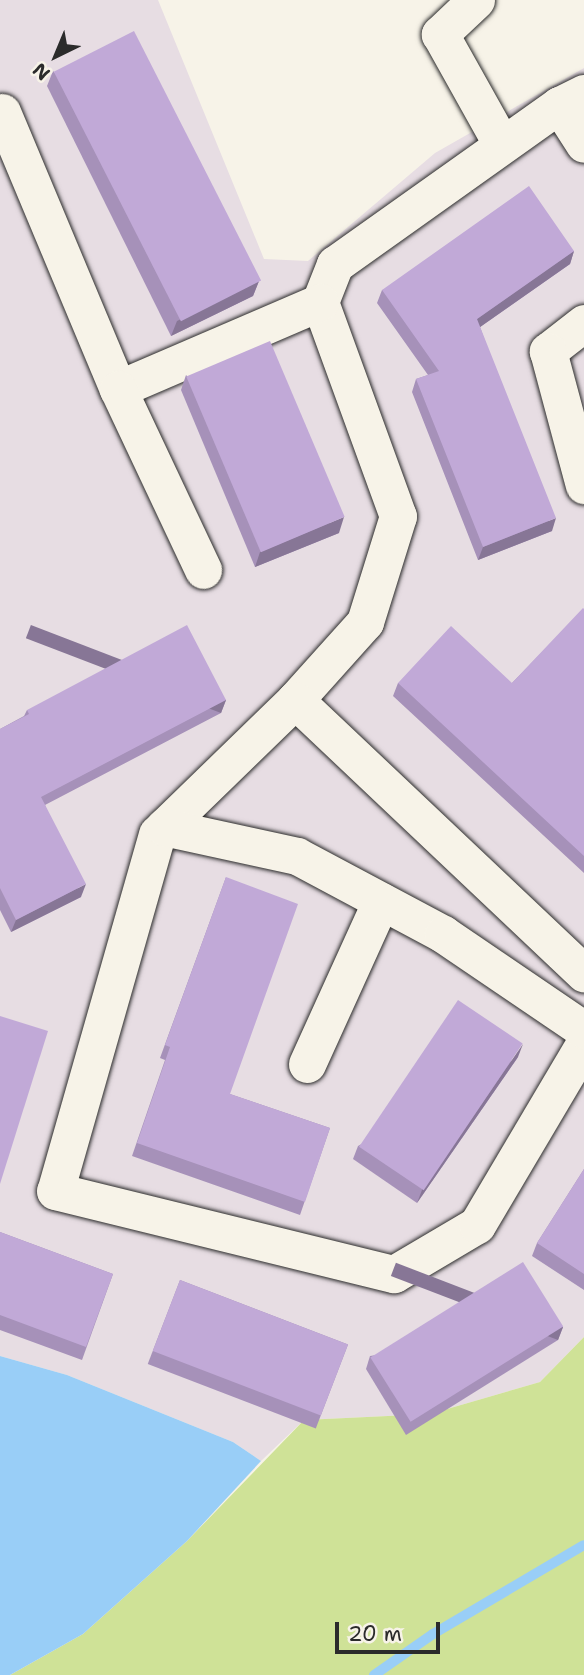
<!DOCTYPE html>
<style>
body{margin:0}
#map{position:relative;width:584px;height:1675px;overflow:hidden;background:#f7f3e8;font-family:"Shantell Sans",sans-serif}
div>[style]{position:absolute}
.built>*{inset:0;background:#e7dde3}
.green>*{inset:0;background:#cfe297}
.water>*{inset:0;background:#99cef7}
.stream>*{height:10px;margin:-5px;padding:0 5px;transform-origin:5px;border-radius:5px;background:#99cef7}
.roads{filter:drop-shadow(0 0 2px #2b2b2b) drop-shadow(0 0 2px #2b2b2b)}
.minor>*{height:37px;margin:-18.5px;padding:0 18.5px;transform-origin:18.5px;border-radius:18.5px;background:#f7f3e8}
.wall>*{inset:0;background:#a691b9;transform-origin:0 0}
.shaded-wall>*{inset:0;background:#877696;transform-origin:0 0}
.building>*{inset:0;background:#c1a9d7;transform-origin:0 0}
span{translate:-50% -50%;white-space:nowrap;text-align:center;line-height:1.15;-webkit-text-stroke:5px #f7f3e8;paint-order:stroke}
.north{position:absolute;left:21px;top:21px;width:70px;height:70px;-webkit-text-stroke:5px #f7f3e8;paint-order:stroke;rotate:223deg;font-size:19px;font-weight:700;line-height:28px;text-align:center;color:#2b2b2b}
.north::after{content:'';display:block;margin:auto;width:24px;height:32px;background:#2b2b2b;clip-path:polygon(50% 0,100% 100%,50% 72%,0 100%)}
.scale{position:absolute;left:335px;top:1622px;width:105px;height:32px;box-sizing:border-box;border:4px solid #2b2b2b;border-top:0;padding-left:9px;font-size:21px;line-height:24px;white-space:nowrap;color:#2b2b2b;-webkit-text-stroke:5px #f7f3e8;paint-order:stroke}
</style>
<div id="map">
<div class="built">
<div style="clip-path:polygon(0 0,158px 0,264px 259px,308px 261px,435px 153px,584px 68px,584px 1337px,540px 1382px,430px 1414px,304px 1420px,261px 1461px,233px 1442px,67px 1375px,0 1356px)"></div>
</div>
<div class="green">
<div style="clip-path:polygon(584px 1337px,584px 1675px,10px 1675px,83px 1634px,187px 1541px,304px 1420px,430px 1414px,540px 1382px)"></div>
</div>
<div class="water">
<div style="clip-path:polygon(0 1356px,67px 1375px,233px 1442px,261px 1461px,187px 1541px,83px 1634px,10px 1675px,0 1675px)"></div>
</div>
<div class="stream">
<div style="left:374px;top:1675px;width:72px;rotate:-34.8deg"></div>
<div style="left:433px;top:1634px;width:175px;rotate:-30.5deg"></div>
</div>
<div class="roads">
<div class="minor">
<div style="left:476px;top:0;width:50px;rotate:136.6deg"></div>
<div style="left:440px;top:34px;width:127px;rotate:60.8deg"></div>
<div style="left:584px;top:93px;width:28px;rotate:154deg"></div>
<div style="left:559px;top:105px;width:275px;rotate:144.6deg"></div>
<div style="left:335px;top:264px;width:41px;rotate:111.5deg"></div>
<div style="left:320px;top:302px;width:228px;rotate:70deg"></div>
<div style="left:398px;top:516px;width:111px;rotate:107.3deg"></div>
<div style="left:365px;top:622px;width:105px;rotate:131.9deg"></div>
<div style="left:295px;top:700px;width:192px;rotate:135.8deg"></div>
<div style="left:157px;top:834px;width:371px;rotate:105.9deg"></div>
<div style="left:55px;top:1191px;width:349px;rotate:13.8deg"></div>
<div style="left:394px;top:1274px;width:96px;rotate:-30.6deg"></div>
<div style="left:477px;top:1225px;width:210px;rotate:-59.4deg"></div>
<div style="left:559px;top:105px;width:46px;rotate:57.3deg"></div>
<div style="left:2px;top:112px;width:300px;rotate:67.3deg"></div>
<div style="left:118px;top:389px;width:220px;rotate:-23.3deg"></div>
<div style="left:584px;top:323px;width:46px;rotate:142.1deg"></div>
<div style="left:548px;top:351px;width:139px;rotate:75deg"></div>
<div style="left:118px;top:389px;width:200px;rotate:64.8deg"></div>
<div style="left:295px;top:700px;width:398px;rotate:43.4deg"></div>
<div style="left:164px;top:827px;width:136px;rotate:12.3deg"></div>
<div style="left:297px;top:856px;width:166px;rotate:28.1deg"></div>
<div style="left:443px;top:934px;width:171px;rotate:34.2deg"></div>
<div style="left:307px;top:1064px;width:179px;rotate:-65.6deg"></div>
</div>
</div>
<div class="wall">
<div style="clip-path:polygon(53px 71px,259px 281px,253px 296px,171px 336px,47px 86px)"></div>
<div style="clip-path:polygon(574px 251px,570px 264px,480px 327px,552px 531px,478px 560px,412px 392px,416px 379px,428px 375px,377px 303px,382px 290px)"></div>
<div style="clip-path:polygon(186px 375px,339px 533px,255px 567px,181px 390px)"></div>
<div style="clip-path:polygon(584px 609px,584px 873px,393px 696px,398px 683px,512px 683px)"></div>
<div style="clip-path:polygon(226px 700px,221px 713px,45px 805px,81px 897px,11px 932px,0 910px,0 729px,24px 716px,27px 710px)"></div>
<div style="clip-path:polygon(226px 877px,230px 1094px,330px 1128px,300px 1215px,132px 1156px,165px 1060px,160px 1058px)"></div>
<div style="clip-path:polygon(518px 1057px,417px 1203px,353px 1159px,358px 1146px)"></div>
<div style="clip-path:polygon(584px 1169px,584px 1290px,532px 1256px,537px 1243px)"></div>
<div style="clip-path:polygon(0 1232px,113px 1274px,82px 1360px,0 1330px)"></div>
<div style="left:180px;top:1280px;width:180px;height:90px;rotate:21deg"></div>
<div style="clip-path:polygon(563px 1327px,558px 1340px,406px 1435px,366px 1369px,370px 1356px)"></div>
</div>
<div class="shaded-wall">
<div style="clip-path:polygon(574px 251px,570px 264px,473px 332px,477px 319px)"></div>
<div style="clip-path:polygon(259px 281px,253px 296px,171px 336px,177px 321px)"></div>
<div style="clip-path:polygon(344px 517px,339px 533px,255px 567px,260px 552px)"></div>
<div style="clip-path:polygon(556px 518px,552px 531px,478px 560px,483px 547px)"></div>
<div style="left:226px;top:700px;width:14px;height:209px;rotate:111deg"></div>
<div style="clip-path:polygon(86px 884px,81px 897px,11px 932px,16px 920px)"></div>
<div style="clip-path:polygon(523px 1044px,518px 1057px,417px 1203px,422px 1190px)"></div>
<div style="left:563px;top:1327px;width:14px;height:179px;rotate:111deg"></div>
</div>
<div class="building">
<div style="left:134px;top:31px;width:280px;height:90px;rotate:63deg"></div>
<div style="clip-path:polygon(529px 186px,574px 251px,477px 319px,556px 518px,483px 547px,416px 379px,439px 371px,382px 290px)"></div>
<div style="left:270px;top:341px;width:191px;height:91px;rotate:67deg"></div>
<div style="clip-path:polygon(583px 608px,584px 609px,584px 856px,398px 683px,451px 626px,512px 683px)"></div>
<div style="clip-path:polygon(187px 625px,226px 700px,41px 797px,86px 884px,16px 920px,0 888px,0 729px,29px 714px,27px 710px)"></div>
<div style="clip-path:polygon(226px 877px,298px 904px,230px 1094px,330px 1128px,305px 1202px,137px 1143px,170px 1047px,165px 1045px)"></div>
<div style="left:458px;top:1000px;width:78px;height:177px;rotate:34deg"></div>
<div style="clip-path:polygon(0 1016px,48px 1031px,0 1184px)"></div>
<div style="clip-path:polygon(584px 1169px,584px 1274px,537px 1243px)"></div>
<div style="clip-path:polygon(0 1232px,113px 1274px,86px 1347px,0 1315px)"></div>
<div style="left:523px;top:1262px;width:76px;height:180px;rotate:58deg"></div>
<div style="left:180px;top:1280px;width:180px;height:76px;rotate:21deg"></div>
</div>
<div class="north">N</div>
<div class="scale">20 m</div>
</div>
